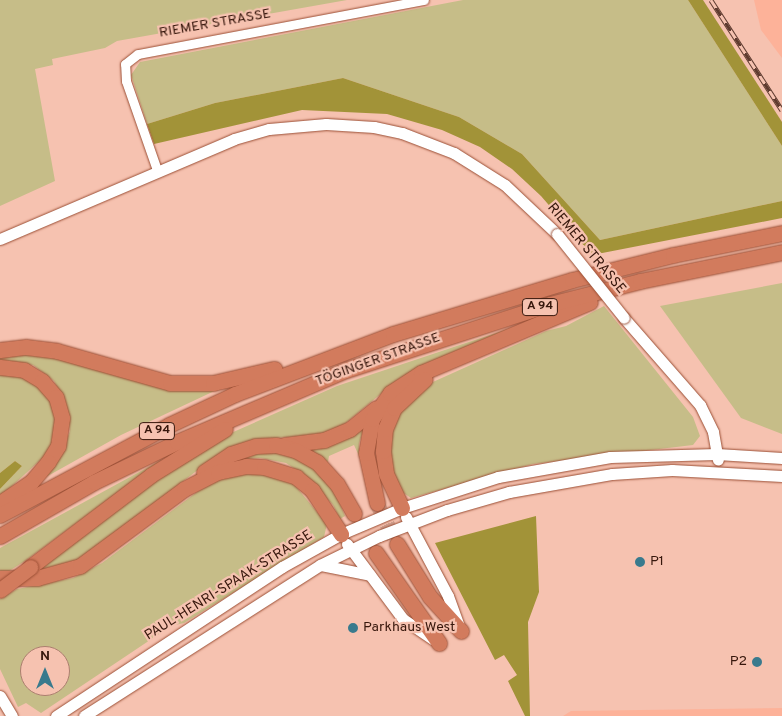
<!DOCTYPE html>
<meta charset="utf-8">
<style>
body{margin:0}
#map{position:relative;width:782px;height:716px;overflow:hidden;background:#f6c2b0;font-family:Overpass,sans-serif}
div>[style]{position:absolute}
.built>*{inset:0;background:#fdb299}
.green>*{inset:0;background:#c6bd88}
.forest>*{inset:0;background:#a29338}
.highway-tunnel>*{height:15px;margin-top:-7.5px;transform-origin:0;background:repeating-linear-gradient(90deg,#d0a08f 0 15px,transparent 0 23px)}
.roads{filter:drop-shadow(0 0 1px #9b4f35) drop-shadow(0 0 1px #9b4f35)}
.street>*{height:9px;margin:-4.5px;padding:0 4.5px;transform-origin:4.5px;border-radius:4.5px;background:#fff}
.secondary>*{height:11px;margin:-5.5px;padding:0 5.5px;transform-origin:5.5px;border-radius:5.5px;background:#fff}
.highway>*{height:15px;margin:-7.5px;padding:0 7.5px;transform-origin:7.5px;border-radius:7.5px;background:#d27b5d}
.rail>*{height:5px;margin-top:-2.5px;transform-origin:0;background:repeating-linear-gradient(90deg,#f6c2b0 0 9px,#5f3b2f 0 18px);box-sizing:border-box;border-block:1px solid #5f3b2f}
.bridges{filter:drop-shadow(0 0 1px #9b4f35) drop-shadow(0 0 1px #9b4f35)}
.secondary-bridge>*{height:11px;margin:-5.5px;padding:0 5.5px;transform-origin:5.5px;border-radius:5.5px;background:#fff}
.highway-bridge>*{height:15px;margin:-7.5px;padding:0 7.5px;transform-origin:7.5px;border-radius:7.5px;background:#d27b5d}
.dots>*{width:14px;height:14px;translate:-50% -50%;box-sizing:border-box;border:2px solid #f6c2b0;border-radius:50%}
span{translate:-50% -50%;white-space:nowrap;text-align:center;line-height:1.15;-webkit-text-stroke:4.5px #f6c2b0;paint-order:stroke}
.shield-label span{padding:1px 4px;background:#f6c2b0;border:1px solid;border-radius:4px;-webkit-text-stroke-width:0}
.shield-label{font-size:12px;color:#37170c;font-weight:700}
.street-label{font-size:14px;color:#37170c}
.poi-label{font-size:14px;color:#37170c}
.left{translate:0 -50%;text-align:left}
.right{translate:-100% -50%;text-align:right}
.north{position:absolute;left:20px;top:646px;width:50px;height:50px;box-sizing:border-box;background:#f6c2b0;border:1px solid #aa7e6e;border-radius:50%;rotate:0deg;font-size:14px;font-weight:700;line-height:20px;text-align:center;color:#37170c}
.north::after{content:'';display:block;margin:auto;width:18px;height:22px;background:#397a8d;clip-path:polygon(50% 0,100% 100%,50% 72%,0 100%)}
</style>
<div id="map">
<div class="built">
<div style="clip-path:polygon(754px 0,782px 0,782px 58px,761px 30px)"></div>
<div style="clip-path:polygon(782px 708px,782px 716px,563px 716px,571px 711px)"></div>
</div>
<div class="green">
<div style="clip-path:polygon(0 0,347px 0,117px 41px,105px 48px,52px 59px,53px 65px,35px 69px,55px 181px,0 206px)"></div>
<div style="clip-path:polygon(463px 0,688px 0,782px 146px,782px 201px,600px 240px,522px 154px,459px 117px,343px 78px,215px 103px,147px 124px,131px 75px,140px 62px)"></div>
<div style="clip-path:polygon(782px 283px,782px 434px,741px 418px,660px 306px)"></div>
<div style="clip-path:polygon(604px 306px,693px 417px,700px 436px,693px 445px,533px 464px,411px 498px,402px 492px,394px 477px,389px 451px,390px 437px,402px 409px,424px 386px,546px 331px,566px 326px)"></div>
<div style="clip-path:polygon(514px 327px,400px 378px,342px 426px,323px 435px,259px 439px,212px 459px,81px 560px,63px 567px,38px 570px,131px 497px,213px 441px,337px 386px)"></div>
<div style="clip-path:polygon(34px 354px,225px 386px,121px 435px,46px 477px,58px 461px,70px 431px,67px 408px,54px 381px,33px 365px,0 361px,0 357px)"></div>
<div style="clip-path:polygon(13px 371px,36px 381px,49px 395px,58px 432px,48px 453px,0 497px,0 489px,22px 466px,15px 461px,0 473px,0 373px)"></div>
<div style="clip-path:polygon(366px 422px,359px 444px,359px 456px,354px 445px,329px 456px,328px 462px,305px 447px)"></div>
<div style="clip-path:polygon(277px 451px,308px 463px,335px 492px,345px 516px,340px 519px,333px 505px,307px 477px,286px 463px,260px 458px,235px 460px,250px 453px)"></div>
<div style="clip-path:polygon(163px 459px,25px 561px,6px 573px,0 572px,0 548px)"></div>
<div style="clip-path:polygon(evenodd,260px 471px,293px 483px,327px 524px,324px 537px,184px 623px,171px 626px,41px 713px,26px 703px,18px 707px,0 669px,0 599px,17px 589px,73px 578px,102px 563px,197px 492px,229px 474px,260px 471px,30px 656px,60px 656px,60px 686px,30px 686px,30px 656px)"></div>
</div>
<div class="forest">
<div style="clip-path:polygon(688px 0,703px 0,782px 122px,782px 146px)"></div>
<div style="clip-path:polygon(343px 78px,459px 117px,522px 154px,600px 240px,782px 201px,782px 218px,592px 255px,541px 196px,512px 169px,480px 147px,442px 130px,387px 114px,302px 110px,154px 144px,147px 124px,215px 103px)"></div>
<div style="clip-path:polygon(15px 461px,22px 466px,0 489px,0 473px)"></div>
<div style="clip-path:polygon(536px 516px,539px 592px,528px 622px,530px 716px,525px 716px,508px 681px,517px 675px,504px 655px,495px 660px,435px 543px)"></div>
</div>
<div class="highway-tunnel">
<div style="left:377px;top:503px;width:46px;rotate:64deg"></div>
</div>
<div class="roads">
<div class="street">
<div style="left:157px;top:170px;width:94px;rotate:-109.2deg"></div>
<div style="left:126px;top:81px;width:17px;rotate:-93deg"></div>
<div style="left:125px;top:64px;width:16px;rotate:-38deg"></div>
<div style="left:138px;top:54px;width:291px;rotate:-10.7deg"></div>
</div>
<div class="secondary">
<div style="left:0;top:239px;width:254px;rotate:-23.1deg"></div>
<div style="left:234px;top:139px;width:36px;rotate:-16deg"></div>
<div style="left:269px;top:129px;width:57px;rotate:-5deg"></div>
<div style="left:326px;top:124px;width:48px;rotate:3.6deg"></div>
<div style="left:374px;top:127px;width:29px;rotate:12deg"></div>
<div style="left:402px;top:133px;width:56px;rotate:21deg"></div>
<div style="left:454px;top:153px;width:60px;rotate:32.1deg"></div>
<div style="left:505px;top:185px;width:71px;rotate:43.3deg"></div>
<div style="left:624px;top:318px;width:116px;rotate:48.9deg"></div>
<div style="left:700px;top:405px;width:30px;rotate:64deg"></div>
<div style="left:713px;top:432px;width:28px;rotate:80deg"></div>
<div style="left:406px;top:517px;width:89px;rotate:62deg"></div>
<div style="left:448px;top:596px;width:32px;rotate:70deg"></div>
<div style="left:347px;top:544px;width:94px;rotate:53.3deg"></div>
<div style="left:403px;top:619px;width:36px;rotate:34deg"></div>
<div style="left:321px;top:565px;width:50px;rotate:11.5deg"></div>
<div style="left:0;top:696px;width:23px;rotate:59deg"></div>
<div style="left:56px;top:716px;width:271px;rotate:-33.4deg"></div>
<div style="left:282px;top:567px;width:68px;rotate:-29.2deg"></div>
<div style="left:341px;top:534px;width:66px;rotate:-23.1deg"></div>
<div style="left:402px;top:508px;width:101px;rotate:-17.9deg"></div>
<div style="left:498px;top:477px;width:114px;rotate:-10.1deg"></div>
<div style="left:610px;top:457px;width:107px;rotate:-1.6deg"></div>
<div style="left:717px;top:454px;width:65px;rotate:3.5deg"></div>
<div style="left:84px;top:716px;width:280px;rotate:-32.6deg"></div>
<div style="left:320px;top:565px;width:66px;rotate:-26.2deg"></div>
<div style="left:379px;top:536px;width:73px;rotate:-20.9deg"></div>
<div style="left:447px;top:510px;width:65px;rotate:-16.2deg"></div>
<div style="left:509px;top:492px;width:105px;rotate:-9.9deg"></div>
<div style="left:612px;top:474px;width:60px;rotate:-3.8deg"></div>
<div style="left:672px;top:470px;width:110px;rotate:3.1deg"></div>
</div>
<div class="highway">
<div style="left:0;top:350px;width:26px;rotate:-7deg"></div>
<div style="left:26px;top:347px;width:31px;rotate:7deg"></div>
<div style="left:57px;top:351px;width:117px;rotate:15.8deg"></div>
<div style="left:170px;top:383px;width:43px"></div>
<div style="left:213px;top:383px;width:63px;rotate:-12.9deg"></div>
<div style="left:0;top:367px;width:24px;rotate:7deg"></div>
<div style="left:24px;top:370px;width:21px;rotate:31deg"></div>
<div style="left:42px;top:381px;width:21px;rotate:49deg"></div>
<div style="left:56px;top:397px;width:22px;rotate:74deg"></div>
<div style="left:62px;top:418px;width:28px;rotate:98deg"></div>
<div style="left:58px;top:446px;width:19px;rotate:122deg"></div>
<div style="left:48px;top:462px;width:26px;rotate:130deg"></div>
<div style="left:31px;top:482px;width:37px;rotate:146deg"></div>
<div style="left:284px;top:445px;width:40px;rotate:-7.1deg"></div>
<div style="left:324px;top:440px;width:28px;rotate:-23deg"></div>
<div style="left:350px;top:429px;width:33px;rotate:-39deg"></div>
<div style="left:204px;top:472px;width:32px;rotate:-34deg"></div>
<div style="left:231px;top:454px;width:26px;rotate:-18deg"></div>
<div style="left:256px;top:446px;width:20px;rotate:-3deg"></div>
<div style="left:276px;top:445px;width:20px;rotate:15deg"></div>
<div style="left:295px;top:450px;width:25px;rotate:29deg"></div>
<div style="left:317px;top:462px;width:30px;rotate:48deg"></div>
<div style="left:337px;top:484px;width:34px;rotate:60deg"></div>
<div style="left:377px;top:503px;width:51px;rotate:-102.4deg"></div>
<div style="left:366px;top:453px;width:35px;rotate:-80deg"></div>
<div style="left:372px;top:419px;width:32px;rotate:-55deg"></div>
<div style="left:390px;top:393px;width:37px;rotate:-33deg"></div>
<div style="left:421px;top:373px;width:183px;rotate:-22.8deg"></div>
<div style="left:402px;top:508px;width:38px;rotate:-115deg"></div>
<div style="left:386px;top:473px;width:22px;rotate:-98deg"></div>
<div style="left:383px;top:451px;width:22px;rotate:-85deg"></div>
<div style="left:385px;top:429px;width:23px;rotate:-67deg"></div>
<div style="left:394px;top:408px;width:42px;rotate:-43.1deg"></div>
<div style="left:0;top:515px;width:191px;rotate:-28deg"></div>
<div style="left:169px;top:425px;width:73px;rotate:-25.2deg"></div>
<div style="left:235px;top:394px;width:169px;rotate:-20.8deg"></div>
<div style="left:393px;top:334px;width:187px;rotate:-16.8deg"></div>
<div style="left:572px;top:280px;width:104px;rotate:-13.9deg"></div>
<div style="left:673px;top:255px;width:111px;rotate:-11.4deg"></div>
<div style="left:0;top:536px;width:108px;rotate:-29.9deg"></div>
<div style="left:94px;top:482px;width:92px;rotate:-25.7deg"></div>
<div style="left:177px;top:442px;width:184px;rotate:-23.1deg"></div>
<div style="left:346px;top:370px;width:214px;rotate:-17.9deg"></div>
<div style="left:550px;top:304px;width:93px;rotate:-14.3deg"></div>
<div style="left:640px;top:281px;width:145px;rotate:-11.5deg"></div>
<div style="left:397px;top:544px;width:62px;rotate:58.1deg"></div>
<div style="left:430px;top:597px;width:46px;rotate:47.6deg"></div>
<div style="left:376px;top:553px;width:110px;rotate:55deg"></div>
<div style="left:30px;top:567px;width:152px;rotate:-37.2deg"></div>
<div style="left:151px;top:475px;width:87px;rotate:-31.9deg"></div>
<div style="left:0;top:578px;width:37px"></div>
<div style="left:37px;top:578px;width:45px;rotate:-15.6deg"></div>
<div style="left:80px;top:566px;width:129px;rotate:-36.5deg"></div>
<div style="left:184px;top:489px;width:38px;rotate:-27deg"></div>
<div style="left:218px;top:472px;width:29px;rotate:-12deg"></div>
<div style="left:246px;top:466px;width:18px;rotate:3deg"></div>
<div style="left:264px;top:467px;width:34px;rotate:17deg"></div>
<div style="left:296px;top:477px;width:21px;rotate:39deg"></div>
<div style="left:312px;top:490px;width:53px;rotate:56.6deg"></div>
</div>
</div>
<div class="rail">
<div style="left:711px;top:0;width:131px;rotate:57.2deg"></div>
</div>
<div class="bridges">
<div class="secondary-bridge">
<div style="left:557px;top:234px;width:107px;rotate:51.4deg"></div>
</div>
<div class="highway-bridge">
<div style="left:0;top:590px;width:38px;rotate:-37deg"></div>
</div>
</div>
<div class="dots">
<div style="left:640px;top:562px;background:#397a8d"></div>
<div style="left:353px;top:628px;background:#397a8d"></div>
<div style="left:757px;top:662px;background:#397a8d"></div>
</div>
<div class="shield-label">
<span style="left:540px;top:307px">A 94</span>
<span style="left:157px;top:431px">A 94</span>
</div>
<div class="street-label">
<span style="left:215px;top:24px;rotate:-10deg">RIEMER STRASSE</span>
<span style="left:586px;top:249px;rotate:50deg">RIEMER STRASSE</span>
<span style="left:378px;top:360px;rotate:-20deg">TÖGINGER STRASSE</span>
<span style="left:229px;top:586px;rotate:-32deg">PAUL-HENRI-SPAAK-STRASSE</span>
</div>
<div class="poi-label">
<span class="left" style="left:650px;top:562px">P1</span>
<span class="left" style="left:363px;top:628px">Parkhaus West</span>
<span class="right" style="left:747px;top:662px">P2</span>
</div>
<div class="north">N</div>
</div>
